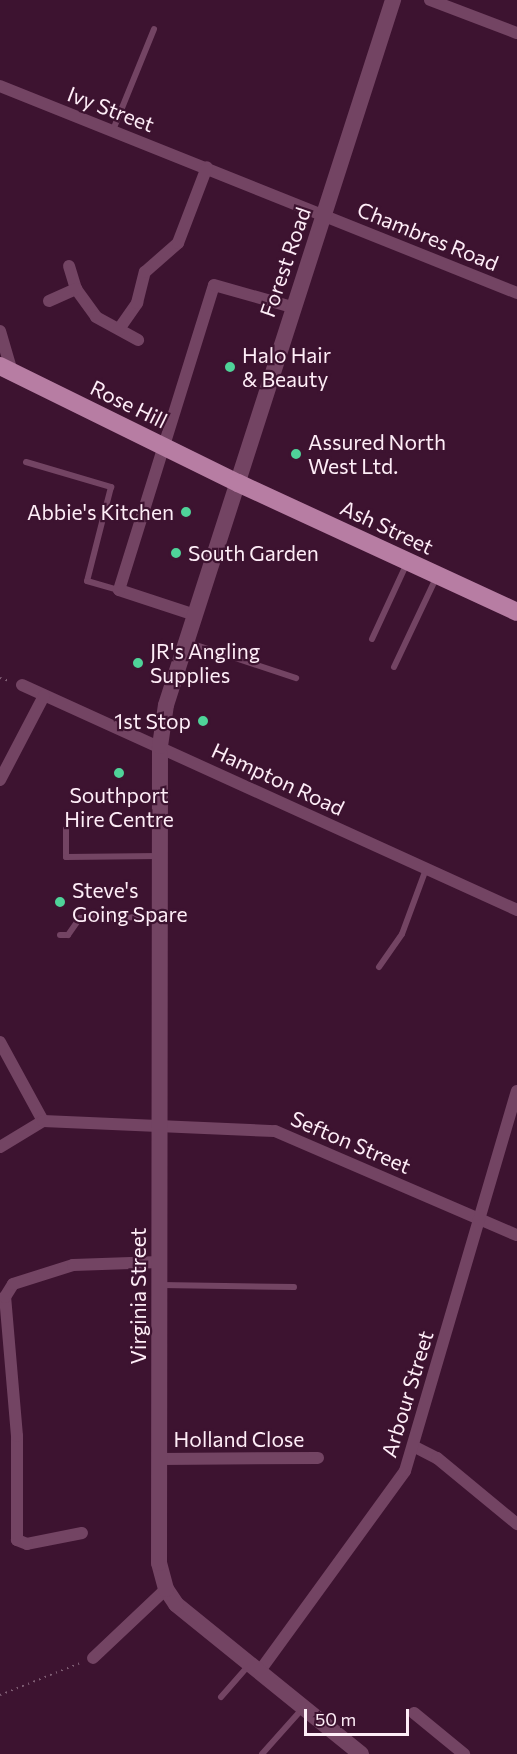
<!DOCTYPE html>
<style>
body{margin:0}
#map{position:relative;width:517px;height:1754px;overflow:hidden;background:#3d1330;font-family:Commissioner,sans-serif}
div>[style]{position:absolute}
.path>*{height:2px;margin-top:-1px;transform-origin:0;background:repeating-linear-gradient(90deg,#7e5d73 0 1.5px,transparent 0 6px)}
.lane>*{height:6px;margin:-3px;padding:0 3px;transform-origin:3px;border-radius:3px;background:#734463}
.street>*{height:12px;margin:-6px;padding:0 6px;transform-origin:6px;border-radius:6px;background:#734463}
.secondary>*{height:16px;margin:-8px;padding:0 8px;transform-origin:8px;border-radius:8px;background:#734463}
.primary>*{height:18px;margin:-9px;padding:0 9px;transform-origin:9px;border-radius:9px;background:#b77da3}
.dots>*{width:16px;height:16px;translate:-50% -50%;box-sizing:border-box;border:3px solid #3d1330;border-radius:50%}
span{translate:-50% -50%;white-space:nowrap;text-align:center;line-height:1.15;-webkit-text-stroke:4.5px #3d1330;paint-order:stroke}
.street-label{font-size:21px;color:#feedf7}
.poi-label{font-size:21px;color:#feedf7}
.left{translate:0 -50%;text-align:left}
.right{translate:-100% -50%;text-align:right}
.scale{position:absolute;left:304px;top:1709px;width:105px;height:27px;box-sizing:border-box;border:3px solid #feedf7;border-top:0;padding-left:8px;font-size:18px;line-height:21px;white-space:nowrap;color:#feedf7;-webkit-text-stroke:4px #3d1330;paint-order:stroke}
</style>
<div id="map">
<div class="path">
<div style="left:0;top:678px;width:9px;rotate:18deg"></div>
<div style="left:0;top:1695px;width:86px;rotate:-21.8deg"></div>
</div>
<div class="lane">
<div style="left:113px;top:130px;width:109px;rotate:-67.9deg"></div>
<div style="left:26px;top:462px;width:89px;rotate:16.4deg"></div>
<div style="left:111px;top:487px;width:97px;rotate:104.3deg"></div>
<div style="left:87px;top:581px;width:33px;rotate:16deg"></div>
<div style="left:372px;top:639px;width:81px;rotate:-65.3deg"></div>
<div style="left:187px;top:642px;width:115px;rotate:18.3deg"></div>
<div style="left:394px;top:667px;width:98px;rotate:-64.7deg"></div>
<div style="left:66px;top:829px;width:28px;rotate:90deg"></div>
<div style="left:66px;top:857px;width:93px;rotate:-0.6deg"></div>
<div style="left:60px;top:935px;width:8px"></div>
<div style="left:68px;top:935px;width:21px;rotate:-55deg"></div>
<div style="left:80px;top:918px;width:80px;rotate:-0.7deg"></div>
<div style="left:379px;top:967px;width:40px;rotate:-55.1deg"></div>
<div style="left:402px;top:934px;width:69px;rotate:-69.7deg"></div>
<div style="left:161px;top:1285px;width:133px;rotate:0.9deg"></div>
<div style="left:221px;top:1697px;width:43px;rotate:-48.8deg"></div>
<div style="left:262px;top:1754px;width:62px;rotate:-48.3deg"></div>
</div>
<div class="street">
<div style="left:430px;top:0;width:93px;rotate:20.8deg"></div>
<div style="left:0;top:86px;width:557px;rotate:21.82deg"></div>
<div style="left:69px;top:266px;width:24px;rotate:73deg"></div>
<div style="left:76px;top:289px;width:34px;rotate:54deg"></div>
<div style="left:96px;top:317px;width:48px;rotate:28.7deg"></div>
<div style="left:49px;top:301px;width:30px;rotate:-24deg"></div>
<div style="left:119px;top:329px;width:32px;rotate:-55deg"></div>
<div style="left:137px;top:303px;width:32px;rotate:-76deg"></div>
<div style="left:145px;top:272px;width:44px;rotate:-41.3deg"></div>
<div style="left:178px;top:243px;width:81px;rotate:-69.1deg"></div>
<div style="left:0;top:331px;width:43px;rotate:73.7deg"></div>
<div style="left:195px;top:615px;width:80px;rotate:-161.8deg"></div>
<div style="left:119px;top:590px;width:319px;rotate:-72.7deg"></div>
<div style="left:214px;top:285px;width:81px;rotate:15.8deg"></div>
<div style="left:22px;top:685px;width:544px;rotate:24.44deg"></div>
<div style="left:0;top:780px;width:95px;rotate:-62.4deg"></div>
<div style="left:0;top:1042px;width:90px;rotate:61.4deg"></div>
<div style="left:0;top:1147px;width:50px;rotate:-31.2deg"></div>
<div style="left:43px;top:1121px;width:232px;rotate:2.5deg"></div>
<div style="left:275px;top:1131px;width:263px;rotate:23.3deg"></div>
<div style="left:415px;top:1447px;width:25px;rotate:27deg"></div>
<div style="left:437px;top:1458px;width:104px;rotate:39.5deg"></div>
<div style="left:160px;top:1459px;width:158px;rotate:-0.4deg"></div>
<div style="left:82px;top:1533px;width:56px;rotate:168.7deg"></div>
<div style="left:27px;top:1544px;width:11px;rotate:-158deg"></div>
<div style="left:17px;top:1540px;width:104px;rotate:-90deg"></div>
<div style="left:17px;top:1436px;width:140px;rotate:-94.9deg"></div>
<div style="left:5px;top:1297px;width:15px;rotate:-58deg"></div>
<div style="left:13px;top:1284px;width:63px;rotate:-17.6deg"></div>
<div style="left:73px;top:1265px;width:87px;rotate:-2deg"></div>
<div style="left:93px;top:1658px;width:100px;rotate:-43.4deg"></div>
<div style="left:259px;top:1672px;width:248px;rotate:-54deg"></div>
<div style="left:405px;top:1471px;width:396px;rotate:-73.6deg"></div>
<div style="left:414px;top:1713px;width:65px;rotate:39.4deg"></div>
</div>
<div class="secondary">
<div style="left:361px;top:1754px;width:238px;rotate:-141deg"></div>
<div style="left:176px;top:1604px;width:18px;rotate:-124deg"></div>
<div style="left:166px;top:1589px;width:27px;rotate:-105deg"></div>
<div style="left:159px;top:1563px;width:817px;rotate:-89.93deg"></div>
<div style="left:160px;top:746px;width:41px;rotate:-81.7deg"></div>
<div style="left:166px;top:705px;width:741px;rotate:-72.15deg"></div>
</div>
<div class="primary">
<div style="left:0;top:366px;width:265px;rotate:26.2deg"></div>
<div style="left:238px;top:483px;width:307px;rotate:24.8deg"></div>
</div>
<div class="dots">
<div style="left:230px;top:367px;background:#4fd399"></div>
<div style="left:296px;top:454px;background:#4fd399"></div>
<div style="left:186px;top:512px;background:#4fd399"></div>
<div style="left:176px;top:553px;background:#4fd399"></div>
<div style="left:138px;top:663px;background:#4fd399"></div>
<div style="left:203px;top:721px;background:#4fd399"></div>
<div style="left:119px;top:773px;background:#4fd399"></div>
<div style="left:60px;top:902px;background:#4fd399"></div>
</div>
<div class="street-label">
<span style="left:111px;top:109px;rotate:21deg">Ivy Street</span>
<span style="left:428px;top:236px;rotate:22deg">Chambres Road</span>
<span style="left:285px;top:262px;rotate:-71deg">Forest Road</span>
<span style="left:129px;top:404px;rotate:26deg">Rose Hill</span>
<span style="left:387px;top:527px;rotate:25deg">Ash Street</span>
<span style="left:278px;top:779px;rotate:25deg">Hampton Road</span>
<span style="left:351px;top:1142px;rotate:23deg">Sefton Street</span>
<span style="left:138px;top:1296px;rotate:-90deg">Virginia Street</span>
<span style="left:407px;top:1394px;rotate:-73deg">Arbour Street</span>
<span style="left:239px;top:1439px">Holland Close</span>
</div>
<div class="poi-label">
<span class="left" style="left:242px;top:367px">Halo Hair<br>&amp; Beauty</span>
<span class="left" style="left:308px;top:454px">Assured North<br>West Ltd.</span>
<span class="right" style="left:174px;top:512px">Abbie's Kitchen</span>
<span class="left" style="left:188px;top:553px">South Garden</span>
<span class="left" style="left:150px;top:663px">JR's Angling<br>Supplies</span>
<span class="right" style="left:191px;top:721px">1st Stop</span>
<span style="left:119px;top:807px">Southport<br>Hire Centre</span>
<span class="left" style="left:72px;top:902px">Steve's<br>Going Spare</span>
</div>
<div class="scale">50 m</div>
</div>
